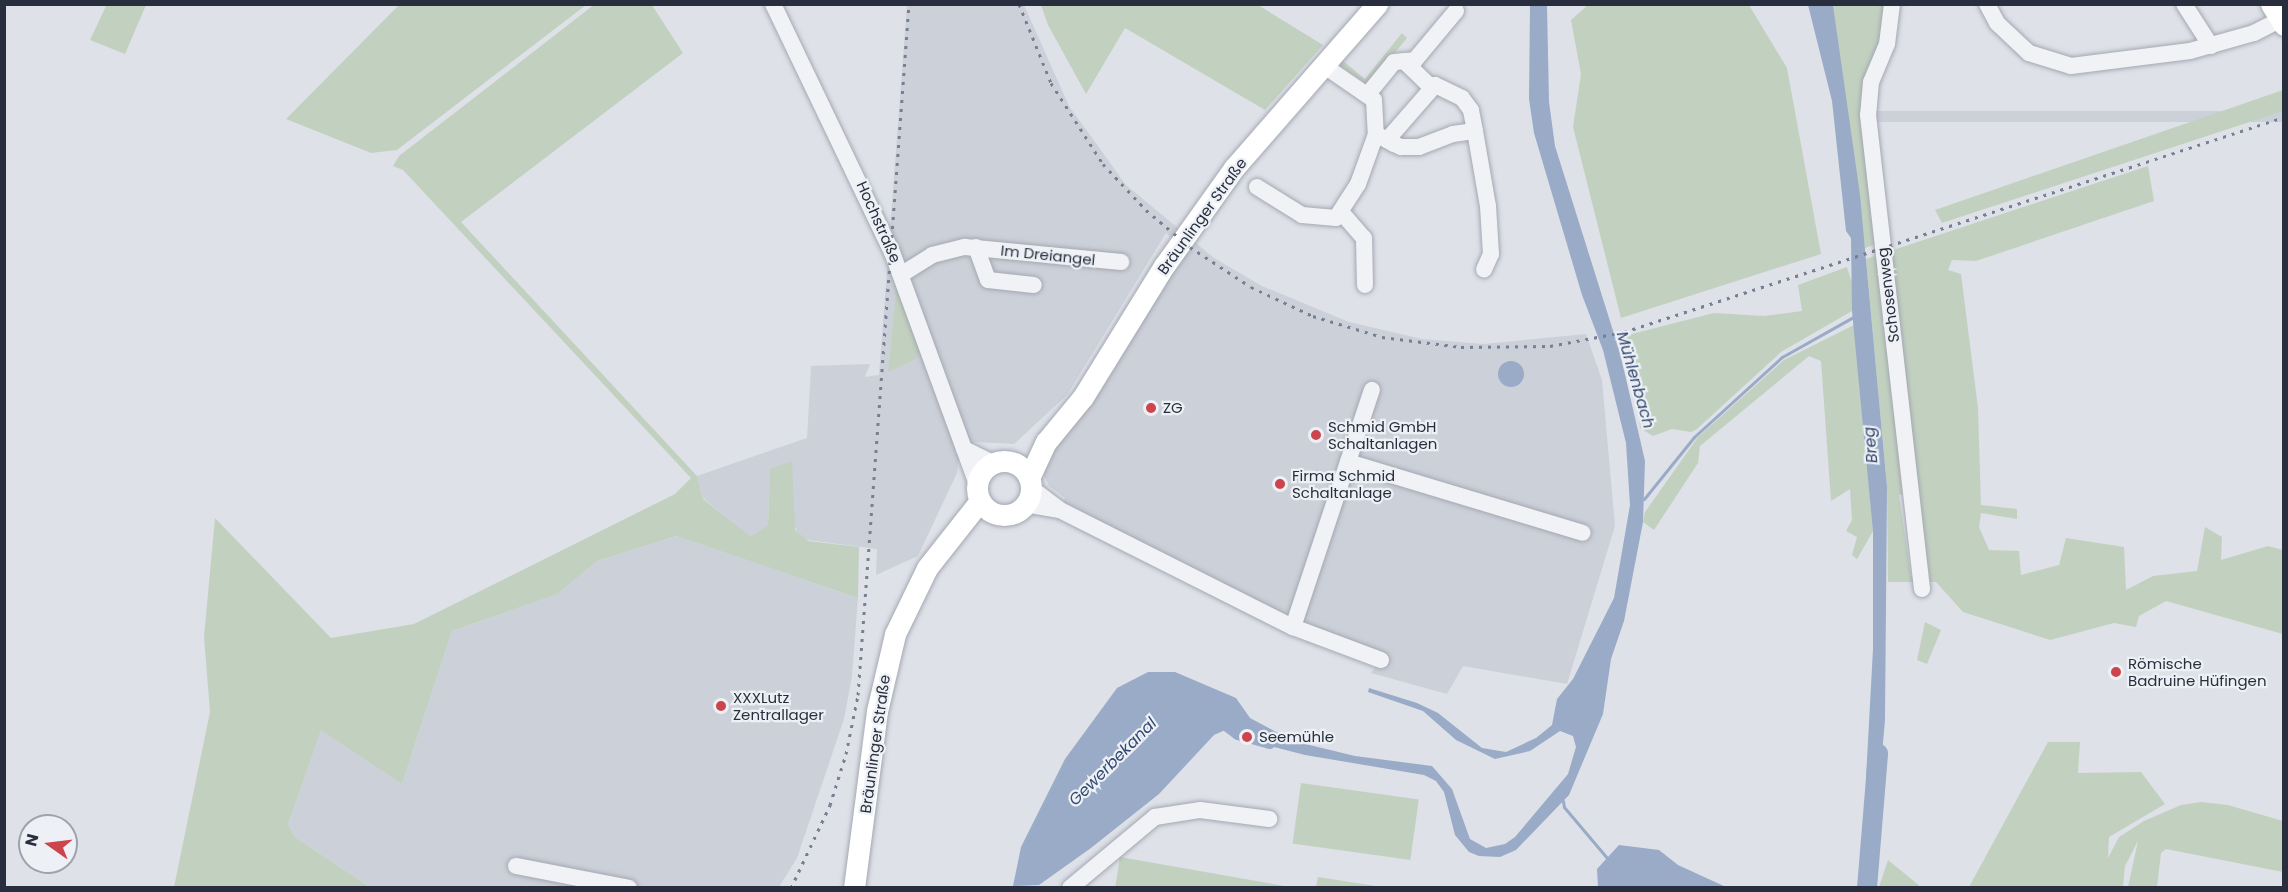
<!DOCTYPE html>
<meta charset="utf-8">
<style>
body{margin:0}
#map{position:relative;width:2288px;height:892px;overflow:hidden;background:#dee1e8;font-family:Poppins,sans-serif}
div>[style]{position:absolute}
.built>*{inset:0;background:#ccd0d9;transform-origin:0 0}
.green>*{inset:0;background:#c2d1bf;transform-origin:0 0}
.water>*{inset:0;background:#99abc7}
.round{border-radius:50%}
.stream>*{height:3px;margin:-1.5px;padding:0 1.5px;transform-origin:1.5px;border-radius:1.5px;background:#99abc7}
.canal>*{height:12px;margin:-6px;padding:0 6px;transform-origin:6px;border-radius:6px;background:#99abc7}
.river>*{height:20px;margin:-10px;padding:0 10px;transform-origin:10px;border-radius:10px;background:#99abc7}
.roads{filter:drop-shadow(0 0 2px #a4a8b2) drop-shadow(0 0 2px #a4a8b2)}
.minor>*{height:16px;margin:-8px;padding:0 8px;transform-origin:8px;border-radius:8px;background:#f1f2f6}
.major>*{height:21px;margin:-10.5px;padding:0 10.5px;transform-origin:10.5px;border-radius:10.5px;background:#fff}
.major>.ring{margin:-10.5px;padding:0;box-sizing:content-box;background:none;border:21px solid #fff;border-radius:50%}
.rail>*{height:3px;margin-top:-1.5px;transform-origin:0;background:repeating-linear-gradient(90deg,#787f91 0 3px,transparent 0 9px)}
.dots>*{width:16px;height:16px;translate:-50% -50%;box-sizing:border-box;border:3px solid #edf0f5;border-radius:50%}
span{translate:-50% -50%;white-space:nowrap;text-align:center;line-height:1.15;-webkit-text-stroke:4.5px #edf0f5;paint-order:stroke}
.street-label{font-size:15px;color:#282e3e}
.poi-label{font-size:15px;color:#282e3e}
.left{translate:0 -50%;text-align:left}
.water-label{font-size:16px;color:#324971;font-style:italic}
.frame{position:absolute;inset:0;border:6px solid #282e3e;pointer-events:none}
.north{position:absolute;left:18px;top:814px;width:60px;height:60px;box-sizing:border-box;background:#edf0f5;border:2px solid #9ea2ac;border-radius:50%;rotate:284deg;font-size:16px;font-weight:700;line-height:24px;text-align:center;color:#282e3e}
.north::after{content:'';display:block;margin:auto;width:21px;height:27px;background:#cc444c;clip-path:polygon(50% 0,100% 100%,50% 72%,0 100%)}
</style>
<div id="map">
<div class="built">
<div style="clip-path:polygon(907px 5px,1024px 5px,1069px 106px,1126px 185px,1214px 258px,1262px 286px,1349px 322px,1422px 339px,1484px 344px,1586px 334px,1602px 380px,1615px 526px,1567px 684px,1463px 666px,1447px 694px,1371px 673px,1380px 661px,1060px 510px,1065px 498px,1049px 486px,1043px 474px,1047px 457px,1078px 419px,1185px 249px,1166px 233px,1067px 395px,1014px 444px,974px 442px,958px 462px,957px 473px,918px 556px,876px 575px,877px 549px,800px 539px,770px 469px,768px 525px,751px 538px,703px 498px,697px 476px,807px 438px,811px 366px,870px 364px,865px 377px,879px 375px)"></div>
<div style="left:2283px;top:111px;width:11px;height:440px;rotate:90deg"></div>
<div style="clip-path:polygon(676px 536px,858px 598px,852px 676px,844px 719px,797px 858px,779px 887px,370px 887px,295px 837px,288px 824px,321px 729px,402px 784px,452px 631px,558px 594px,597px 561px)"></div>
</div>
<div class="green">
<div style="clip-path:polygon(107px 4px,146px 5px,125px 54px,90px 40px)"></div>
<div style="clip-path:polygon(595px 4px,652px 5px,683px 53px,461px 222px,697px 476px,703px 499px,751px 537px,768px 525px,770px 469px,792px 461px,795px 530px,808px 541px,859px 547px,858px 598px,676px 536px,597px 561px,558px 594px,452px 631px,402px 784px,321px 730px,288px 824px,295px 837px,370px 887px,174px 887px,210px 712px,204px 637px,215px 518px,331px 638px,414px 624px,675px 494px,691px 478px,403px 170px,393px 166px,399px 156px)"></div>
<div style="clip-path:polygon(1589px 4px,1749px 5px,1787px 68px,1821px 254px,1621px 318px,1573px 127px,1581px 74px,1571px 20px)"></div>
<div style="clip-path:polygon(399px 5px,399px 4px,586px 5px,397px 150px,371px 153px,286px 119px)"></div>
<div style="clip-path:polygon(1041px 5px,1258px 5px,1323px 45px,1265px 110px,1125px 28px,1086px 94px,1048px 25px)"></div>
<div style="clip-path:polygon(1833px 5px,1884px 5px,1883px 34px,1871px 61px,1879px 243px,1865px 248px)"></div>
<div style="clip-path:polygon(1402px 33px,1407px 38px,1368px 85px,1341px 66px,1340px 61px,1353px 43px,1356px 45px,1343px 61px,1365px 79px)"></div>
<div style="clip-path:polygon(2283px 90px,2283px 111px,1942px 223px,1935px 210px)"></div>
<div style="clip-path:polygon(evenodd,2148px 166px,2154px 201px,1976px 261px,1952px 260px,1948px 270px,1961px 274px,1978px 408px,1981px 505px,2017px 509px,2017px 519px,1981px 513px,1979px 527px,1989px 550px,2019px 551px,2021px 575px,2059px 565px,2066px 538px,2124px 547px,2126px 590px,2153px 576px,2197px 571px,2205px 527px,2222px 537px,2221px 560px,2268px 546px,2283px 550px,2283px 634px,2166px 601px,2139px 616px,2136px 627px,2114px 623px,2050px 640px,1963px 612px,1936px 582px,1888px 582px,1887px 487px,1866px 259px,2148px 166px,1918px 491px,1929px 576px,1911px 576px,1899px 495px,1918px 491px)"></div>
<div style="clip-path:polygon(1847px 267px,1852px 283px,1852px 311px,1781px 352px,1697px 429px,1691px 432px,1672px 429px,1653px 436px,1640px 428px,1636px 387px,1624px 336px,1714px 313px,1764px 316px,1802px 311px,1798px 285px)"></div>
<div style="clip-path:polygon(897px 283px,921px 350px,916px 359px,888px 372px)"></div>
<div style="clip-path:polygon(1854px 325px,1873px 531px,1857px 559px,1852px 555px,1857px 537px,1846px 531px,1852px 520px,1850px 489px,1831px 501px,1821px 361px,1809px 356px,1700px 446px,1698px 463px,1654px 530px,1643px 522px,1645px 512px,1698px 437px,1784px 360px)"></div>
<div style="clip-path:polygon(1925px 622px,1941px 630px,1927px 664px,1917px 660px)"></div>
<div style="clip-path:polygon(2048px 742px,2080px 742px,2078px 773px,2141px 772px,2165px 804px,2109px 837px,2108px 858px,2119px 837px,2144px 821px,2181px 805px,2201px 802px,2228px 805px,2283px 821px,2283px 872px,2166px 849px,2161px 853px,2157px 887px,2128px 887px,2138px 841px,2125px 866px,2123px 887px,1969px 887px)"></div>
<div style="left:1301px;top:783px;width:119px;height:61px;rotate:8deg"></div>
<div style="clip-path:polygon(1120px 857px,1290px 887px,1115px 888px)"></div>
<div style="clip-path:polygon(1888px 860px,1921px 887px,1879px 887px)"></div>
<div style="clip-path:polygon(1318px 877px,1382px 887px,1316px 887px)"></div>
</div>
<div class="water">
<div style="clip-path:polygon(1530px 5px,1547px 5px,1549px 102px,1555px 146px,1620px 353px,1645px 461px,1643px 522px,1624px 621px,1611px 659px,1603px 714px,1569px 795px,1516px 850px,1500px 857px,1479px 856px,1469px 852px,1455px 835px,1444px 792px,1436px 781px,1424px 775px,1305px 755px,1255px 742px,1257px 735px,1239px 730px,1236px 739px,1225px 730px,1214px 735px,1159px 794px,1091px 848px,1039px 885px,1013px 886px,1021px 847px,1065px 759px,1117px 688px,1148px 672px,1175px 672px,1236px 698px,1250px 718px,1293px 741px,1355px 756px,1432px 766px,1452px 789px,1470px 839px,1486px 848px,1505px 844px,1515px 837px,1568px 774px,1576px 747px,1573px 736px,1560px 731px,1530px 751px,1495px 759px,1456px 740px,1423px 711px,1368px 692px,1369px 688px,1417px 703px,1438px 713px,1482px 748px,1506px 752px,1536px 738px,1552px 725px,1557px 699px,1573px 679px,1614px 598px,1630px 505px,1626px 443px,1603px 350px,1582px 295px,1534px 133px,1529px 99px)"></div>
<div style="clip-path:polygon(1808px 5px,1833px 5px,1860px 195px,1887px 487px,1885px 720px,1880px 777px,1866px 778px,1873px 649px,1873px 532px,1852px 311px,1851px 238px,1846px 231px,1832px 101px)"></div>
<div class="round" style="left:1498px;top:361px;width:26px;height:26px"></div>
<div style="clip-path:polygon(1619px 845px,1659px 850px,1678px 865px,1726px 887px,1598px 887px,1597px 869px)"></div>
</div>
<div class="stream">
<div style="left:1644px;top:499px;width:80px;rotate:-51.1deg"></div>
<div style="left:1694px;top:437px;width:119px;rotate:-42.3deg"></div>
<div style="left:1782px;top:357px;width:84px;rotate:-29.3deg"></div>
<div style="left:1563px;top:801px;width:6px;rotate:81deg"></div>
<div style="left:1564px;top:807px;width:68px;rotate:49.8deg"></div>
</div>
<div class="canal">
<div style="left:1226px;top:725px;width:15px;rotate:37deg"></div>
<div style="left:1238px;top:734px;width:33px;rotate:16deg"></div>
</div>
<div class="river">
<div style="left:1867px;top:888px;width:135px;rotate:-85.3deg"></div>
</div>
<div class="roads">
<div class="minor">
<div style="left:773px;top:4px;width:275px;rotate:64.4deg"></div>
<div style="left:892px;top:252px;width:247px;rotate:69.9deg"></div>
<div style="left:1892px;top:4px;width:40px;rotate:97.1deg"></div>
<div style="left:1887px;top:44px;width:41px;rotate:112.8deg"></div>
<div style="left:1871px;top:82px;width:33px;rotate:95deg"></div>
<div style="left:1868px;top:115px;width:477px;rotate:83.5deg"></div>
<div style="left:1987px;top:4px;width:21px;rotate:62deg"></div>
<div style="left:1997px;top:23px;width:44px;rotate:43.2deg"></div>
<div style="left:2029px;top:53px;width:44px;rotate:17.2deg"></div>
<div style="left:2071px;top:66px;width:120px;rotate:-7.2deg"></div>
<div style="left:2190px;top:51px;width:66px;rotate:-15.7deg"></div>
<div style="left:2254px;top:33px;width:29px;rotate:-27deg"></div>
<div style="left:2184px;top:4px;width:50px;rotate:57.3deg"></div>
<div style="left:1404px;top:61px;width:37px;rotate:44deg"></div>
<div style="left:1323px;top:65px;width:62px;rotate:34.5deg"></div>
<div style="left:1374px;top:100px;width:34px;rotate:87deg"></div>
<div style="left:1376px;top:134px;width:21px;rotate:29deg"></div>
<div style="left:1394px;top:144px;width:8px;rotate:23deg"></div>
<div style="left:1401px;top:147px;width:18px"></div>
<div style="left:1419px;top:147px;width:36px;rotate:-21deg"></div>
<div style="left:1453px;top:134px;width:22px;rotate:-8deg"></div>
<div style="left:1475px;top:131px;width:21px;rotate:-101deg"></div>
<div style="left:1471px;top:110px;width:15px;rotate:-127deg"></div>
<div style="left:1462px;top:98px;width:30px;rotate:-154deg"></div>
<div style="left:1435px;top:85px;width:73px;rotate:131.1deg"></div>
<div style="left:1368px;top:94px;width:41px;rotate:-50.9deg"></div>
<div style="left:1394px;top:62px;width:21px;rotate:-5deg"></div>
<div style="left:1415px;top:60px;width:64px;rotate:-50.1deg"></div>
<div style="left:1475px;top:131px;width:76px;rotate:80.2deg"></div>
<div style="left:1488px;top:206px;width:48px;rotate:86.4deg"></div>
<div style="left:1491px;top:254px;width:17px;rotate:114deg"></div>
<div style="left:1257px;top:187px;width:53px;rotate:31.9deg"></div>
<div style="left:1302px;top:215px;width:34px;rotate:5deg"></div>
<div style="left:1336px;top:218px;width:40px;rotate:-57.1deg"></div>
<div style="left:1358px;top:184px;width:53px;rotate:-70.2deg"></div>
<div style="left:1342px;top:213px;width:33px;rotate:49deg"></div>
<div style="left:1364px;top:238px;width:47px;rotate:88.8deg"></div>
<div style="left:976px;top:247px;width:35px;rotate:70deg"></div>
<div style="left:988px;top:280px;width:46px;rotate:6.2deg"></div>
<div style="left:902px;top:274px;width:36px;rotate:-32deg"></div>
<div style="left:932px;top:255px;width:34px;rotate:-14deg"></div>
<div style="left:965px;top:247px;width:157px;rotate:5.5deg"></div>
<div style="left:964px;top:449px;width:32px;rotate:26deg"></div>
<div style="left:1348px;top:462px;width:245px;rotate:16.8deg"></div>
<div style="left:1031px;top:488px;width:36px;rotate:37deg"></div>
<div style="left:1060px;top:510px;width:261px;rotate:26.7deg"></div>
<div style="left:1293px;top:627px;width:94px;rotate:20.6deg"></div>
<div style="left:1025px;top:504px;width:35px;rotate:10deg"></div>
<div style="left:1293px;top:627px;width:250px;rotate:-71.6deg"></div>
<div style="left:516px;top:866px;width:115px;rotate:11deg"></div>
<div style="left:1070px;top:888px;width:111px;rotate:-39.9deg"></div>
<div style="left:1155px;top:817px;width:46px;rotate:-8.8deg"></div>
<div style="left:1200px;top:810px;width:70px;rotate:7.4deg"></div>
</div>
<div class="major">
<div style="left:2271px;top:4px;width:25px;rotate:58deg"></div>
<div class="ring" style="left:977px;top:461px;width:33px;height:33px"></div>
<div style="left:1029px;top:478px;width:40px;rotate:-65deg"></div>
<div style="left:1046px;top:442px;width:58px;rotate:-50.6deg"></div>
<div style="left:1083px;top:397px;width:154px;rotate:-58.3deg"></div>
<div style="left:1164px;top:266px;width:120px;rotate:-54.5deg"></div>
<div style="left:1234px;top:168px;width:218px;rotate:-48.9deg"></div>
<div style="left:854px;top:888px;width:178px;rotate:-82.6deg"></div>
<div style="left:877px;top:711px;width:79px;rotate:-76.8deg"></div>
<div style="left:895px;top:634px;width:73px;rotate:-64.1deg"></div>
<div style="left:927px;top:568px;width:85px;rotate:-51.7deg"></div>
</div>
</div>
<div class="rail">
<div style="left:1019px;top:4px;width:85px;rotate:67.9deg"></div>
<div style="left:1051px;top:83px;width:96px;rotate:57.3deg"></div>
<div style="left:1103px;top:164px;width:63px;rotate:46.9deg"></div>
<div style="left:1146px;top:210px;width:57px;rotate:40.1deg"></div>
<div style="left:1190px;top:247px;width:73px;rotate:33.3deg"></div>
<div style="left:1251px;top:287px;width:68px;rotate:25.1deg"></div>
<div style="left:1313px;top:316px;width:72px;rotate:16.9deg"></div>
<div style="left:1382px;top:337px;width:80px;rotate:7.2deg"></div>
<div style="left:1461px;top:347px;width:89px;rotate:-0.6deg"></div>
<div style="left:1550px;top:346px;width:75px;rotate:-10.7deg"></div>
<div style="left:1624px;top:332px;width:694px;rotate:-18.04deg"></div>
<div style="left:791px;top:888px;width:92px;rotate:-64.8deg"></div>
<div style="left:830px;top:805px;width:53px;rotate:-72.6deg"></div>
<div style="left:846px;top:754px;width:60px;rotate:-78.5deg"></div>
<div style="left:858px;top:695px;width:693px;rotate:-85.78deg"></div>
</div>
<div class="dots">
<div style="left:1151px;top:408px;background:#cc444c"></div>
<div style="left:1316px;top:435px;background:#cc444c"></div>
<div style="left:1280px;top:484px;background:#cc444c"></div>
<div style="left:2116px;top:672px;background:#cc444c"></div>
<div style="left:721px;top:706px;background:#cc444c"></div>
<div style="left:1247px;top:737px;background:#cc444c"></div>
</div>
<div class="street-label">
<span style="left:1202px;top:216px;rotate:-54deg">Bräunlinger Straße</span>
<span style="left:879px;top:222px;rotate:66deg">Hochstraße</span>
<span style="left:1048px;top:255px;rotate:6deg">Im Dreiangel</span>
<span style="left:1888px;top:295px;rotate:-97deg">Schosenweg</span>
<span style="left:875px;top:744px;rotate:-82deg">Bräunlinger Straße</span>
</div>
<div class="poi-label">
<span class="left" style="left:1163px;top:408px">ZG</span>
<span class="left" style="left:1328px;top:435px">Schmid GmbH<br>Schaltanlagen</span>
<span class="left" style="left:1292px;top:484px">Firma Schmid<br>Schaltanlage</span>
<span class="left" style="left:2128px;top:672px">Römische<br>Badruine Hüfingen</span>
<span class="left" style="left:733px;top:706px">XXXLutz<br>Zentrallager</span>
<span class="left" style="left:1259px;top:737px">Seemühle</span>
</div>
<div class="water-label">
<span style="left:1635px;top:380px;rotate:74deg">Mühlenbach</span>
<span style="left:1871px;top:445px;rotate:-95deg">Breg</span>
<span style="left:1113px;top:762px;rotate:-45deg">Gewerbekanal</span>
</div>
<div class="frame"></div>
<div class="north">N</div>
</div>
